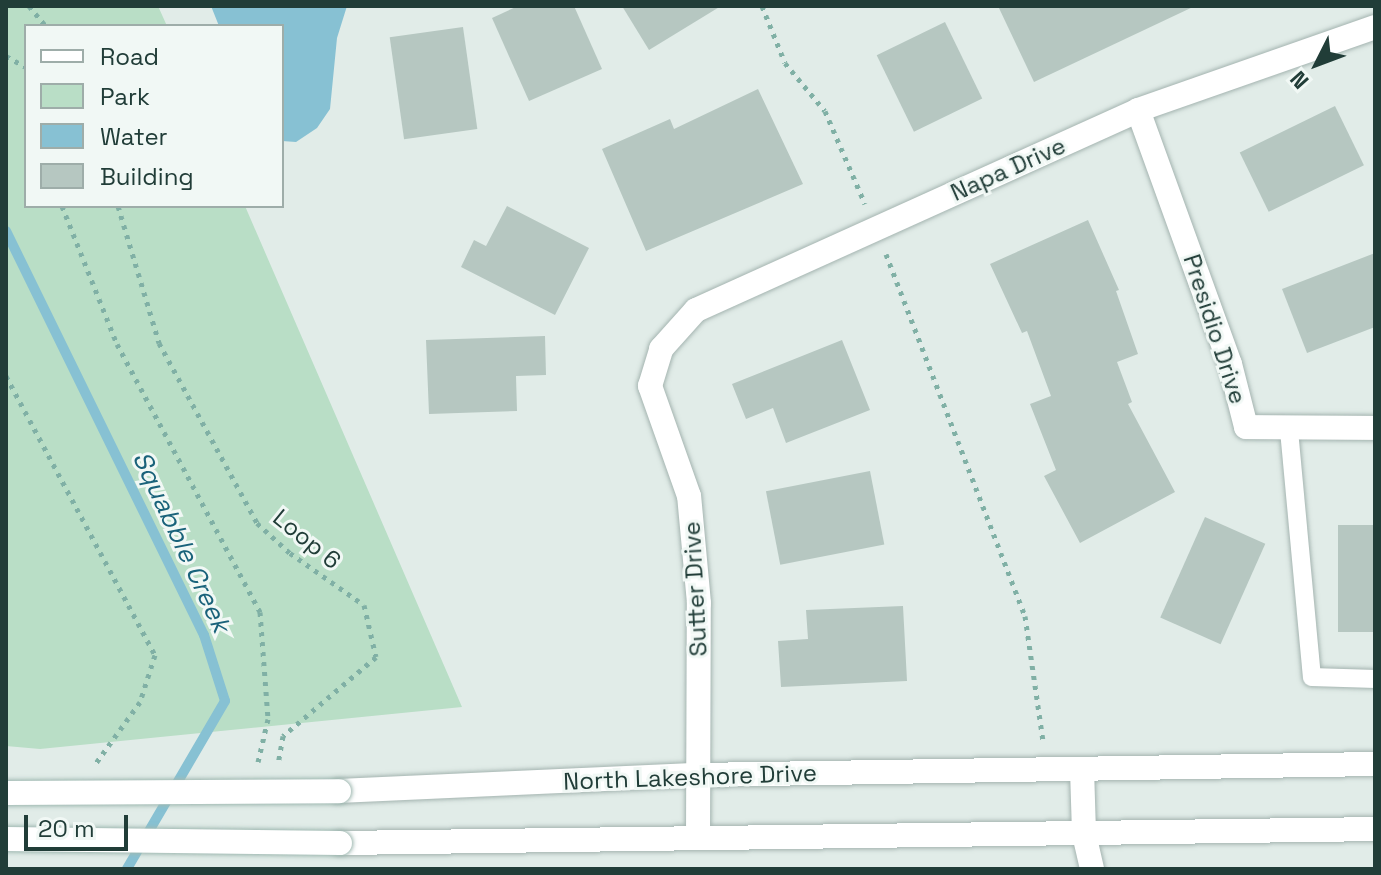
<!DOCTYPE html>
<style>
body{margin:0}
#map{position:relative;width:1381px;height:875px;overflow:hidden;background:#e1ece8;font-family:"Space Grotesk",sans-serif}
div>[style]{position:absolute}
.green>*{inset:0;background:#b9dec6}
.water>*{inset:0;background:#87c1d3}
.stream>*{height:10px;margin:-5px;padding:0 5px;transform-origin:5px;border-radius:5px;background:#87c1d3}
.building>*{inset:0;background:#b6c7c1;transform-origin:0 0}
.path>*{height:5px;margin-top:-2.5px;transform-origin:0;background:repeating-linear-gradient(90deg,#80b0a5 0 4px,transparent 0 10px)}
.roads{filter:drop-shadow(0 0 2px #a4b4b0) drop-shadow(0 0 2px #a4b4b0)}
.lane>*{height:18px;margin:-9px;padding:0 9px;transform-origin:9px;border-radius:9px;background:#fff}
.street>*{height:24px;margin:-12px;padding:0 12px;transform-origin:12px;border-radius:12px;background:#fff}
.secondary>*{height:24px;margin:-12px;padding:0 12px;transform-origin:12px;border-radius:12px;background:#fff}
.bridges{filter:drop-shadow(0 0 2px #9fb8b1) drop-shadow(0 0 2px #9fb8b1)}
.secondary-bridge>*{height:24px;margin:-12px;padding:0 12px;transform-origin:12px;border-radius:12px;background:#fff}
span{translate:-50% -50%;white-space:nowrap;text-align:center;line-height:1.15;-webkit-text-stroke:6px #f1f8f5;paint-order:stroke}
.street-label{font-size:24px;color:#213d38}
.water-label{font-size:26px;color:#19627a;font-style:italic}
.frame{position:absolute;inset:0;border:8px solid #213d38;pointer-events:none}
.legend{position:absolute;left:24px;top:24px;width:260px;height:184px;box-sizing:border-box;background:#f1f8f5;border:2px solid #9eada9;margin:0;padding:10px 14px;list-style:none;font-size:24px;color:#213d38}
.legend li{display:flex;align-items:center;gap:16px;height:40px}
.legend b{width:40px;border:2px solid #9eada9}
.north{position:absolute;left:1277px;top:24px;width:80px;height:80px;-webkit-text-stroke:6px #f1f8f5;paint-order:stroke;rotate:228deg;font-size:22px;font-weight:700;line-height:32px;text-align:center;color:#213d38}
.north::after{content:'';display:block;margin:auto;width:28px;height:36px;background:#213d38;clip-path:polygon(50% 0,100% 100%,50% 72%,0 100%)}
.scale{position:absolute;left:24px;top:815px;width:104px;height:36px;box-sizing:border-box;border:4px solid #213d38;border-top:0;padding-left:10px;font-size:24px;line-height:28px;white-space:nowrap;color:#213d38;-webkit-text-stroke:6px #f1f8f5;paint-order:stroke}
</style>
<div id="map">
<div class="green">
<div style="clip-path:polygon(6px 6px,158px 6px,167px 26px,26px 26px,26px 206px,245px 206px,462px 707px,40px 749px,6px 746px)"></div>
</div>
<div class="water">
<div style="clip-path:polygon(211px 6px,347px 6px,337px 38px,330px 109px,317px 128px,296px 142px,282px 141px,282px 26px,219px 26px)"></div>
</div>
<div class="stream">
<div style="left:6px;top:231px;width:450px;rotate:63.9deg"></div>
<div style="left:204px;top:635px;width:69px;rotate:72.3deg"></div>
<div style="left:225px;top:701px;width:194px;rotate:120.3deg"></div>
</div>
<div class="building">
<div style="clip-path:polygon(518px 6px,574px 6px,602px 69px,529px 101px,492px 18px)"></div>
<div style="clip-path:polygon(622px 6px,721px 6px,649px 50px)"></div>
<div style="clip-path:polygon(998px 6px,1195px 6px,1034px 82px)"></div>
<div style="left:945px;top:22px;width:85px;height:76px;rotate:64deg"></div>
<div style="left:463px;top:27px;width:103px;height:74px;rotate:82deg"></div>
<div style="clip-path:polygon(758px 89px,803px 184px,646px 251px,602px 149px,670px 119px,674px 129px)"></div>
<div style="left:1335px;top:106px;width:66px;height:106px;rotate:64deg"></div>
<div style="clip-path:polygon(507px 206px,589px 248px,555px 315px,461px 267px,474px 240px,486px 246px)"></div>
<div style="clip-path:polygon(1088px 220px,1119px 290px,1116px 291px,1138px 354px,1117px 362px,1132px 402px,1128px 404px,1175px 492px,1080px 543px,1044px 476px,1056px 470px,1030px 404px,1051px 396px,1027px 331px,1022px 333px,990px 264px)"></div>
<div style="clip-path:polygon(1375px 253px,1375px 327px,1307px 353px,1282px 289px)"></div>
<div style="clip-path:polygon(545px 336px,546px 375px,516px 376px,517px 411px,429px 414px,426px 340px)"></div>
<div style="clip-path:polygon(842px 340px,870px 410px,786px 443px,773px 408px,746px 419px,732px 384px)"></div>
<div style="left:870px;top:471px;width:75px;height:106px;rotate:79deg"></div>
<div style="left:1205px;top:517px;width:66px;height:110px;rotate:24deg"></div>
<div style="left:1338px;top:525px;width:37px;height:107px"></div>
<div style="clip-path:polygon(903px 606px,907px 681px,781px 687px,778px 641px,808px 639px,806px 610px)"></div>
</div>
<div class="path">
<div style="left:29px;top:6px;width:26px;rotate:50deg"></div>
<div style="left:762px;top:6px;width:61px;rotate:68deg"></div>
<div style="left:785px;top:63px;width:62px;rotate:50.2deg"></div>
<div style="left:825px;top:111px;width:101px;rotate:66.7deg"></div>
<div style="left:6px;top:56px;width:23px;rotate:29deg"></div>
<div style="left:62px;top:206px;width:149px;rotate:68.3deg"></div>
<div style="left:117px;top:344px;width:304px;rotate:61.9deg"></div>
<div style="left:260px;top:612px;width:107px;rotate:85.7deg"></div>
<div style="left:268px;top:719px;width:44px;rotate:103.1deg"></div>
<div style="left:118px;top:206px;width:143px;rotate:73.3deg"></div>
<div style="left:159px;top:343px;width:205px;rotate:61.4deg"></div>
<div style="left:257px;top:523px;width:45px;rotate:42.3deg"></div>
<div style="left:290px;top:553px;width:90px;rotate:35.1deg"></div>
<div style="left:364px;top:605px;width:53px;rotate:77deg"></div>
<div style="left:376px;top:657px;width:122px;rotate:139.7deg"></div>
<div style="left:283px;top:736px;width:28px;rotate:100deg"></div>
<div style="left:886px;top:254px;width:388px;rotate:69deg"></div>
<div style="left:1025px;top:616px;width:126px;rotate:81.8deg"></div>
<div style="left:6px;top:376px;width:316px;rotate:61.9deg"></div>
<div style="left:155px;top:655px;width:49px;rotate:107.7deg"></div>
<div style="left:140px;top:702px;width:75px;rotate:125.8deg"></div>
</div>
<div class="roads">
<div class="lane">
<div style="left:1289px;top:430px;width:248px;rotate:84.7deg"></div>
<div style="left:1312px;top:677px;width:63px;rotate:1.8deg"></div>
</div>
<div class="street">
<div style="left:1138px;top:110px;width:270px;rotate:70.1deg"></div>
<div style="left:1230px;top:364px;width:65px;rotate:75.7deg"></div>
<div style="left:1246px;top:427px;width:129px;rotate:0.4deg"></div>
<div style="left:1084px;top:834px;width:36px;rotate:77deg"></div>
<div style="left:698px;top:838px;width:235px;rotate:-89.8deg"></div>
<div style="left:699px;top:603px;width:107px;rotate:-95.3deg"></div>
<div style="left:689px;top:496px;width:117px;rotate:-109.5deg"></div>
<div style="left:650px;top:386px;width:39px;rotate:-73deg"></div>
<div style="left:661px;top:349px;width:52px;rotate:-48.1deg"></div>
<div style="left:696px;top:310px;width:485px;rotate:-24.3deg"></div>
<div style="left:1138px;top:110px;width:251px;rotate:-19.3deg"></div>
</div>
<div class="secondary">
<div style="left:1082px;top:769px;width:65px;rotate:88.2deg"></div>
<div style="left:339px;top:791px;width:359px;rotate:-2.6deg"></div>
<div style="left:698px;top:775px;width:677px;rotate:-0.93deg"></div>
<div style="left:340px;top:843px;width:1035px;rotate:-0.77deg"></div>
</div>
</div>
<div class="bridges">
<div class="secondary-bridge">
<div style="left:6px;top:793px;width:333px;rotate:-0.3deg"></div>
<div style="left:6px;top:839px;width:334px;rotate:0.7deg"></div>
</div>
</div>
<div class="street-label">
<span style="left:1008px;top:169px;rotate:-24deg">Napa Drive</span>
<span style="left:1215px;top:329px;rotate:72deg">Presidio Drive</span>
<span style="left:307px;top:539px;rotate:39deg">Loop 6</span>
<span style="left:695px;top:589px;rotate:-93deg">Sutter Drive</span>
<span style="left:690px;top:777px;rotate:-2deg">North Lakeshore Drive</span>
</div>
<div class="water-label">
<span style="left:181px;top:542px;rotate:65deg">Squabble Creek</span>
</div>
<div class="frame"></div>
<ul class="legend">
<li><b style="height:10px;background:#fff"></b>Road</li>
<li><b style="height:22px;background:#b9dec6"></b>Park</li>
<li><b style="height:22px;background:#87c1d3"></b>Water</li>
<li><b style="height:22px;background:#b6c7c1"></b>Building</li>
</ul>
<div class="north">N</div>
<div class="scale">20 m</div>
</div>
